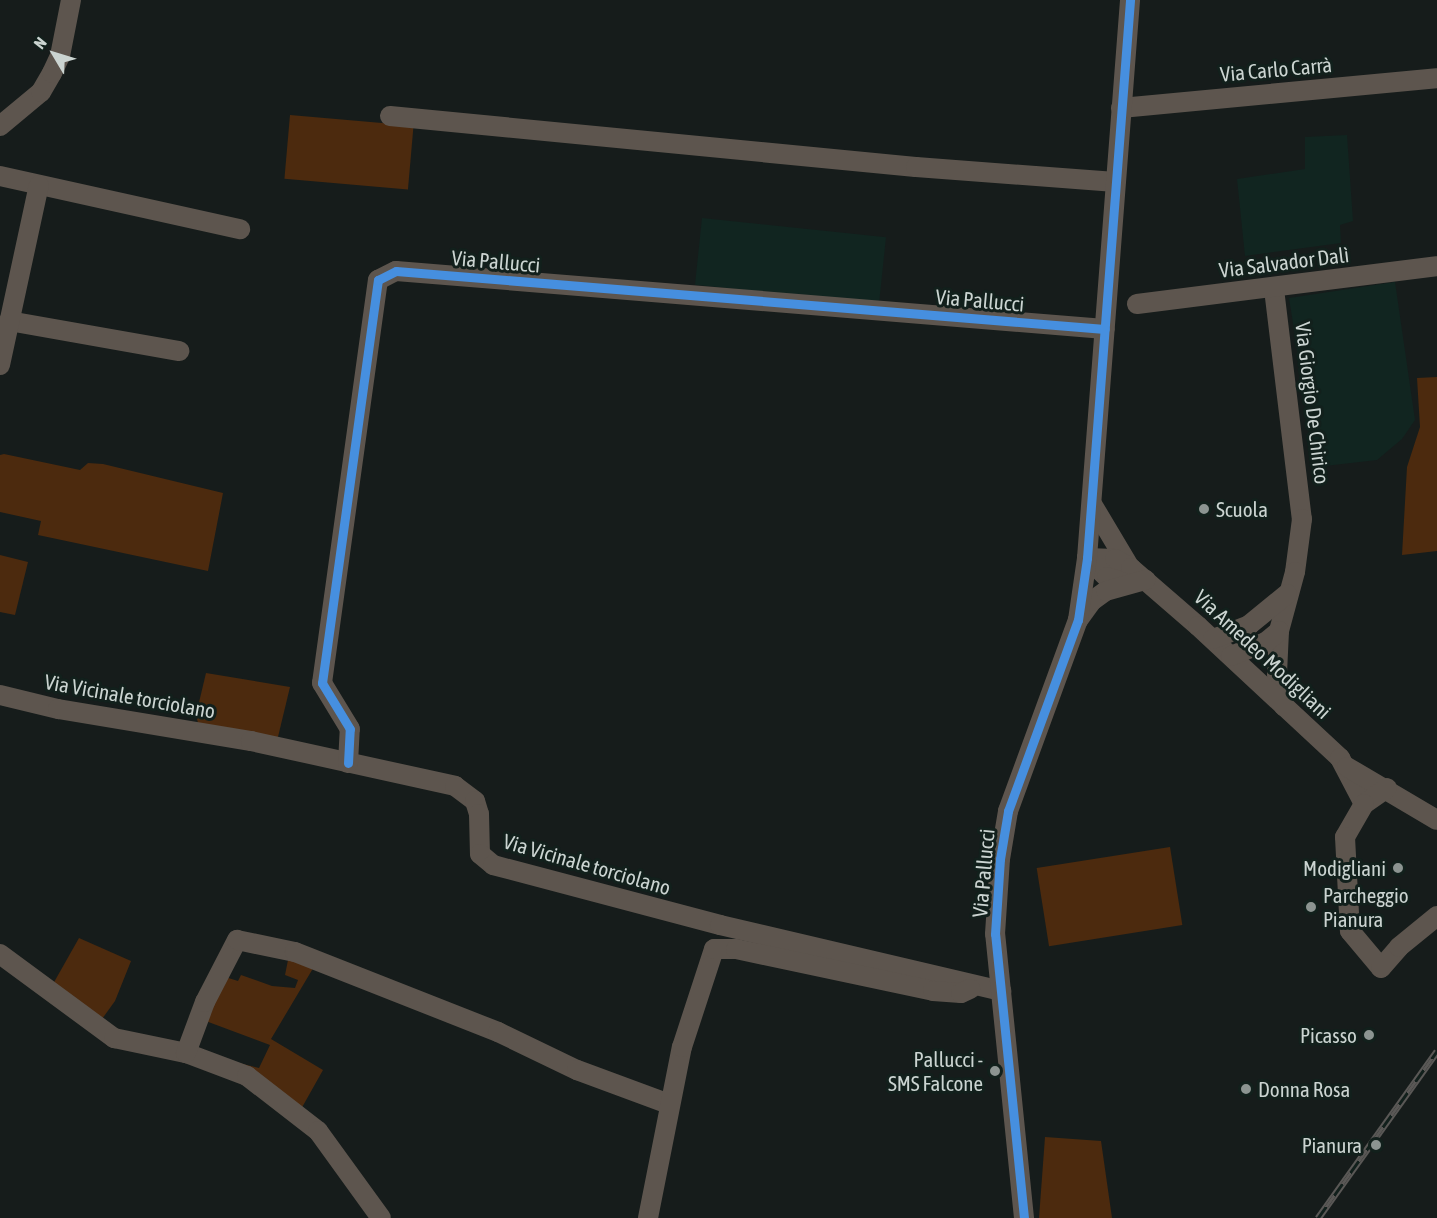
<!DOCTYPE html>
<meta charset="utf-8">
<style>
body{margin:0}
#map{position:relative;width:1437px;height:1218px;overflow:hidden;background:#161c1b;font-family:"Asap Condensed",sans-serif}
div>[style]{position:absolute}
.built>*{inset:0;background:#112520;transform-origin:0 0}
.green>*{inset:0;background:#4c2a0e;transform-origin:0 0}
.minor>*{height:20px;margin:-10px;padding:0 10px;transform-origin:10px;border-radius:10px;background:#5d554e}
.rail>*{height:7px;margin-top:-3.5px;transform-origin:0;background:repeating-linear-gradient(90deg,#12201c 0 14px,#5a5856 0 28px);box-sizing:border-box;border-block:2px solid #5a5856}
.cycleway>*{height:9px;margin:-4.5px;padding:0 4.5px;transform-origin:4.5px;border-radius:4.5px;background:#468fdf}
.dots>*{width:16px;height:16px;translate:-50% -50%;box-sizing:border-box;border:3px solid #12201c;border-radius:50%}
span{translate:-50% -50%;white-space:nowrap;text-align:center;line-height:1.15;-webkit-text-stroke:6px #12201c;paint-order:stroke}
.street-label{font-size:21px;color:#cbd4d1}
.poi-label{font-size:21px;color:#cbd4d1}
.left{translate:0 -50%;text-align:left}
.right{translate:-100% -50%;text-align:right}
.north{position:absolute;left:24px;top:24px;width:60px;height:60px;-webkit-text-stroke:4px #12201c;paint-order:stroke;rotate:308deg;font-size:16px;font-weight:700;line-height:24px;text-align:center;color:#cbd4d1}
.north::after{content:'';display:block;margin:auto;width:21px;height:27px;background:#cbd4d1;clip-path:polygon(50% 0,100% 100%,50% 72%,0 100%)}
</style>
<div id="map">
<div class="built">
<div style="clip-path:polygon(1347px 135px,1353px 221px,1340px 225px,1341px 243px,1245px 256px,1237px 179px,1305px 169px,1305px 137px)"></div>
<div style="left:702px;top:218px;width:185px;height:67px;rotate:6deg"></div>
<div style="clip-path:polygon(1395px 282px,1415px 420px,1402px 439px,1377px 460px,1316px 467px,1289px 298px)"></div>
</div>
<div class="green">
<div style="left:290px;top:115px;width:124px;height:64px;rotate:5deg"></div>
<div style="clip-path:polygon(1437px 377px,1437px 551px,1402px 555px,1407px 467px,1420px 427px,1417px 378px)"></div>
<div style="clip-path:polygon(4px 454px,80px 470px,88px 463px,103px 464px,223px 493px,208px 571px,38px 535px,41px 521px,0 512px,0 455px)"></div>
<div style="clip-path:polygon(0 555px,28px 562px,15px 615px,0 612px)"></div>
<div style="clip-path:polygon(206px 673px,290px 687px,277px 741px,198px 723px,196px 715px)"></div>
<div style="left:1170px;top:847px;width:79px;height:135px;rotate:81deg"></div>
<div style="clip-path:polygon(79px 938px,131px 961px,115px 1001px,102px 1019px,53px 984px)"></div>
<div style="clip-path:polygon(289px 955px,315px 965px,271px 1039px,323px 1070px,300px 1111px,235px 1062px,259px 1068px,270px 1045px,203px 1020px,222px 976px,238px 981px,241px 975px,272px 986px,295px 988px,298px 980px,285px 975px)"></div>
<div style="clip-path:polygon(1045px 1137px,1101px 1141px,1112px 1218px,1039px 1218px)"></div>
</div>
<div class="minor">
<div style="left:1121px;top:108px;width:317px;rotate:-5.4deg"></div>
<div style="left:390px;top:116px;width:528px;rotate:5.54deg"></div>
<div style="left:916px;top:167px;width:200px;rotate:4.3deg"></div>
<div style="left:0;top:126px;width:53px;rotate:-39.7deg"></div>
<div style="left:41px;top:92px;width:22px;rotate:-60deg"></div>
<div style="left:52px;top:73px;width:19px;rotate:-65deg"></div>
<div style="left:60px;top:56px;width:57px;rotate:-78.9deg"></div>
<div style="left:0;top:176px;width:246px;rotate:12.5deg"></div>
<div style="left:1274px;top:289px;width:232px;rotate:83.1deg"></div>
<div style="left:1302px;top:519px;width:53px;rotate:97.5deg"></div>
<div style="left:1295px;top:572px;width:61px;rotate:105.2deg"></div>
<div style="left:1279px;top:631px;width:43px;rotate:92.7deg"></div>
<div style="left:1277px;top:674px;width:33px;rotate:78deg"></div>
<div style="left:1137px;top:304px;width:302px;rotate:-7.2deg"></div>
<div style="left:9px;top:321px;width:173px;rotate:10deg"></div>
<div style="left:0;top:365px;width:184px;rotate:-77.8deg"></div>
<div style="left:1092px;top:504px;width:72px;rotate:59.2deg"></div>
<div style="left:1087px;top:558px;width:28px;rotate:2deg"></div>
<div style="left:1115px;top:559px;width:18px;rotate:29deg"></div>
<div style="left:1131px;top:568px;width:89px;rotate:40.9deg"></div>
<div style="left:1198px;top:626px;width:194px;rotate:42.9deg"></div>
<div style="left:1340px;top:758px;width:52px;rotate:62.4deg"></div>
<div style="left:1087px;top:558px;width:28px;rotate:44deg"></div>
<div style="left:1107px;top:577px;width:18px;rotate:19deg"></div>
<div style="left:1078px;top:620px;width:24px;rotate:-54deg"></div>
<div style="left:1092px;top:601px;width:17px;rotate:-36deg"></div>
<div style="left:1106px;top:591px;width:41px;rotate:-15.8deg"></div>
<div style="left:1213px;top:639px;width:39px;rotate:-21deg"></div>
<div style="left:1249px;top:625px;width:49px;rotate:-39.2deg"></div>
<div style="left:1231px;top:656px;width:38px;rotate:-22deg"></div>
<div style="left:1266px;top:642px;width:17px;rotate:-40deg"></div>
<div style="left:0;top:695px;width:60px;rotate:13.6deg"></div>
<div style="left:58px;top:709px;width:196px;rotate:9.4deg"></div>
<div style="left:251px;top:741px;width:209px;rotate:12.4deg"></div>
<div style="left:455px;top:786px;width:25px;rotate:37deg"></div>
<div style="left:475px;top:801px;width:14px;rotate:73deg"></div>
<div style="left:479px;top:814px;width:40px;rotate:88.6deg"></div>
<div style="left:480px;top:854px;width:17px;rotate:40deg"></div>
<div style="left:493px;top:865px;width:235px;rotate:14.8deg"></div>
<div style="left:720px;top:925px;width:289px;rotate:13.2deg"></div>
<div style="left:348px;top:763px;width:34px;rotate:-87deg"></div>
<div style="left:350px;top:729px;width:54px;rotate:-121.3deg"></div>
<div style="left:322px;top:683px;width:407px;rotate:-82.1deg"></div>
<div style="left:378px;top:280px;width:20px;rotate:-27deg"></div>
<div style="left:396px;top:271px;width:711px;rotate:4.68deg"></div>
<div style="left:1347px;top:767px;width:104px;rotate:30.5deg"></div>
<div style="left:1387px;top:788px;width:28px;rotate:145deg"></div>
<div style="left:1364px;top:804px;width:38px;rotate:120deg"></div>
<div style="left:1345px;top:837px;width:94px;rotate:87deg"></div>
<div style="left:1350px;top:931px;width:48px;rotate:50deg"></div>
<div style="left:1381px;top:968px;width:28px;rotate:-49deg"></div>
<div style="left:1399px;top:947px;width:49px;rotate:-39.2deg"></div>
<div style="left:0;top:954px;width:142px;rotate:36.4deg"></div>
<div style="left:114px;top:1038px;width:74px;rotate:11.8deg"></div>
<div style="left:186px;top:1053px;width:65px;rotate:20.7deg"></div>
<div style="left:247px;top:1076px;width:90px;rotate:37.8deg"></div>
<div style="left:318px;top:1131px;width:107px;rotate:54.1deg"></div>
<div style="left:186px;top:1053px;width:54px;rotate:-69.6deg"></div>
<div style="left:205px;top:1002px;width:70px;rotate:-62.7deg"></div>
<div style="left:237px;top:940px;width:59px;rotate:11.7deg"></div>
<div style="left:295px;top:952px;width:218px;rotate:21.5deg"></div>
<div style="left:498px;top:1032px;width:88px;rotate:25.7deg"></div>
<div style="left:577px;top:1070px;width:98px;rotate:20.3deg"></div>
<div style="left:648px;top:1218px;width:174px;rotate:-78.8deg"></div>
<div style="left:682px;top:1047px;width:103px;rotate:-71.9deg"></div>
<div style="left:714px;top:949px;width:22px"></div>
<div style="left:736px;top:949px;width:201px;rotate:12deg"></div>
<div style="left:933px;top:991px;width:28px;rotate:4deg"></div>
<div style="left:961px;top:993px;width:10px;rotate:-24deg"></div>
<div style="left:1024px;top:1218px;width:285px;rotate:-95.8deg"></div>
<div style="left:995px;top:934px;width:75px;rotate:-86.2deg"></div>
<div style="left:1000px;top:859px;width:49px;rotate:-80.5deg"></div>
<div style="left:1008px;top:811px;width:203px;rotate:-69.9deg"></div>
<div style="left:1078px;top:620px;width:63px;rotate:-81.7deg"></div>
<div style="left:1087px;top:558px;width:560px;rotate:-85.59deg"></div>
</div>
<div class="rail">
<div style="left:1318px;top:1218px;width:205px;rotate:-54.5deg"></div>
</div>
<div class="cycleway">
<div style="left:348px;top:763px;width:34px;rotate:-87deg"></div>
<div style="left:350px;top:729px;width:54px;rotate:-121.3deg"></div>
<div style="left:322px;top:683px;width:407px;rotate:-82.1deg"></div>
<div style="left:378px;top:280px;width:20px;rotate:-27deg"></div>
<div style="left:396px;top:271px;width:711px;rotate:4.68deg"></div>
<div style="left:1024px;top:1218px;width:285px;rotate:-95.8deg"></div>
<div style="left:995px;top:934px;width:75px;rotate:-86.2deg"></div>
<div style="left:1000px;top:859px;width:49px;rotate:-80.5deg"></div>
<div style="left:1008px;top:811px;width:203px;rotate:-69.9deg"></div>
<div style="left:1078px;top:620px;width:63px;rotate:-81.7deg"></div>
<div style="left:1087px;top:558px;width:560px;rotate:-85.59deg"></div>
</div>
<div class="dots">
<div style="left:1204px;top:509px;background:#8c9491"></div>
<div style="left:1398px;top:868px;background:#8c9491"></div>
<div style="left:1311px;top:907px;background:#8c9491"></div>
<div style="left:1369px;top:1035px;background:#8c9491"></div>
<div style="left:995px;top:1071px;background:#8c9491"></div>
<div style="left:1246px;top:1089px;background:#8c9491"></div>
<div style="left:1376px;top:1145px;background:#8c9491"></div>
</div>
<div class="street-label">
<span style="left:1276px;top:69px;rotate:-5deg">Via Carlo Carrà</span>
<span style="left:496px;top:261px;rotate:5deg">Via Pallucci</span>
<span style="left:1284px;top:262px;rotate:-7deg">Via Salvador Dalì</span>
<span style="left:980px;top:300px;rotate:5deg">Via Pallucci</span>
<span style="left:1313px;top:403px;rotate:83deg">Via Giorgio De Chirico</span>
<span style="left:1263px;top:654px;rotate:43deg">Via Amedeo Modigliani</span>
<span style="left:130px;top:696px;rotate:10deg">Via Vicinale torciolano</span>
<span style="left:587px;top:864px;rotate:16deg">Via Vicinale torciolano</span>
<span style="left:983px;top:873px;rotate:-85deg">Via Pallucci</span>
</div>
<div class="poi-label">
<span class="left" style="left:1216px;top:509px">Scuola</span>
<span class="right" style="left:1386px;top:868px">Modigliani</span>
<span class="left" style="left:1323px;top:907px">Parcheggio<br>Pianura</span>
<span class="right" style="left:1357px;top:1035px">Picasso</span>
<span class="right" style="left:983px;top:1071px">Pallucci -<br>SMS Falcone</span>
<span class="left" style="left:1258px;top:1089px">Donna Rosa</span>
<span class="right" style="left:1362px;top:1145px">Pianura</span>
</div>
<div class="north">N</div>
</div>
